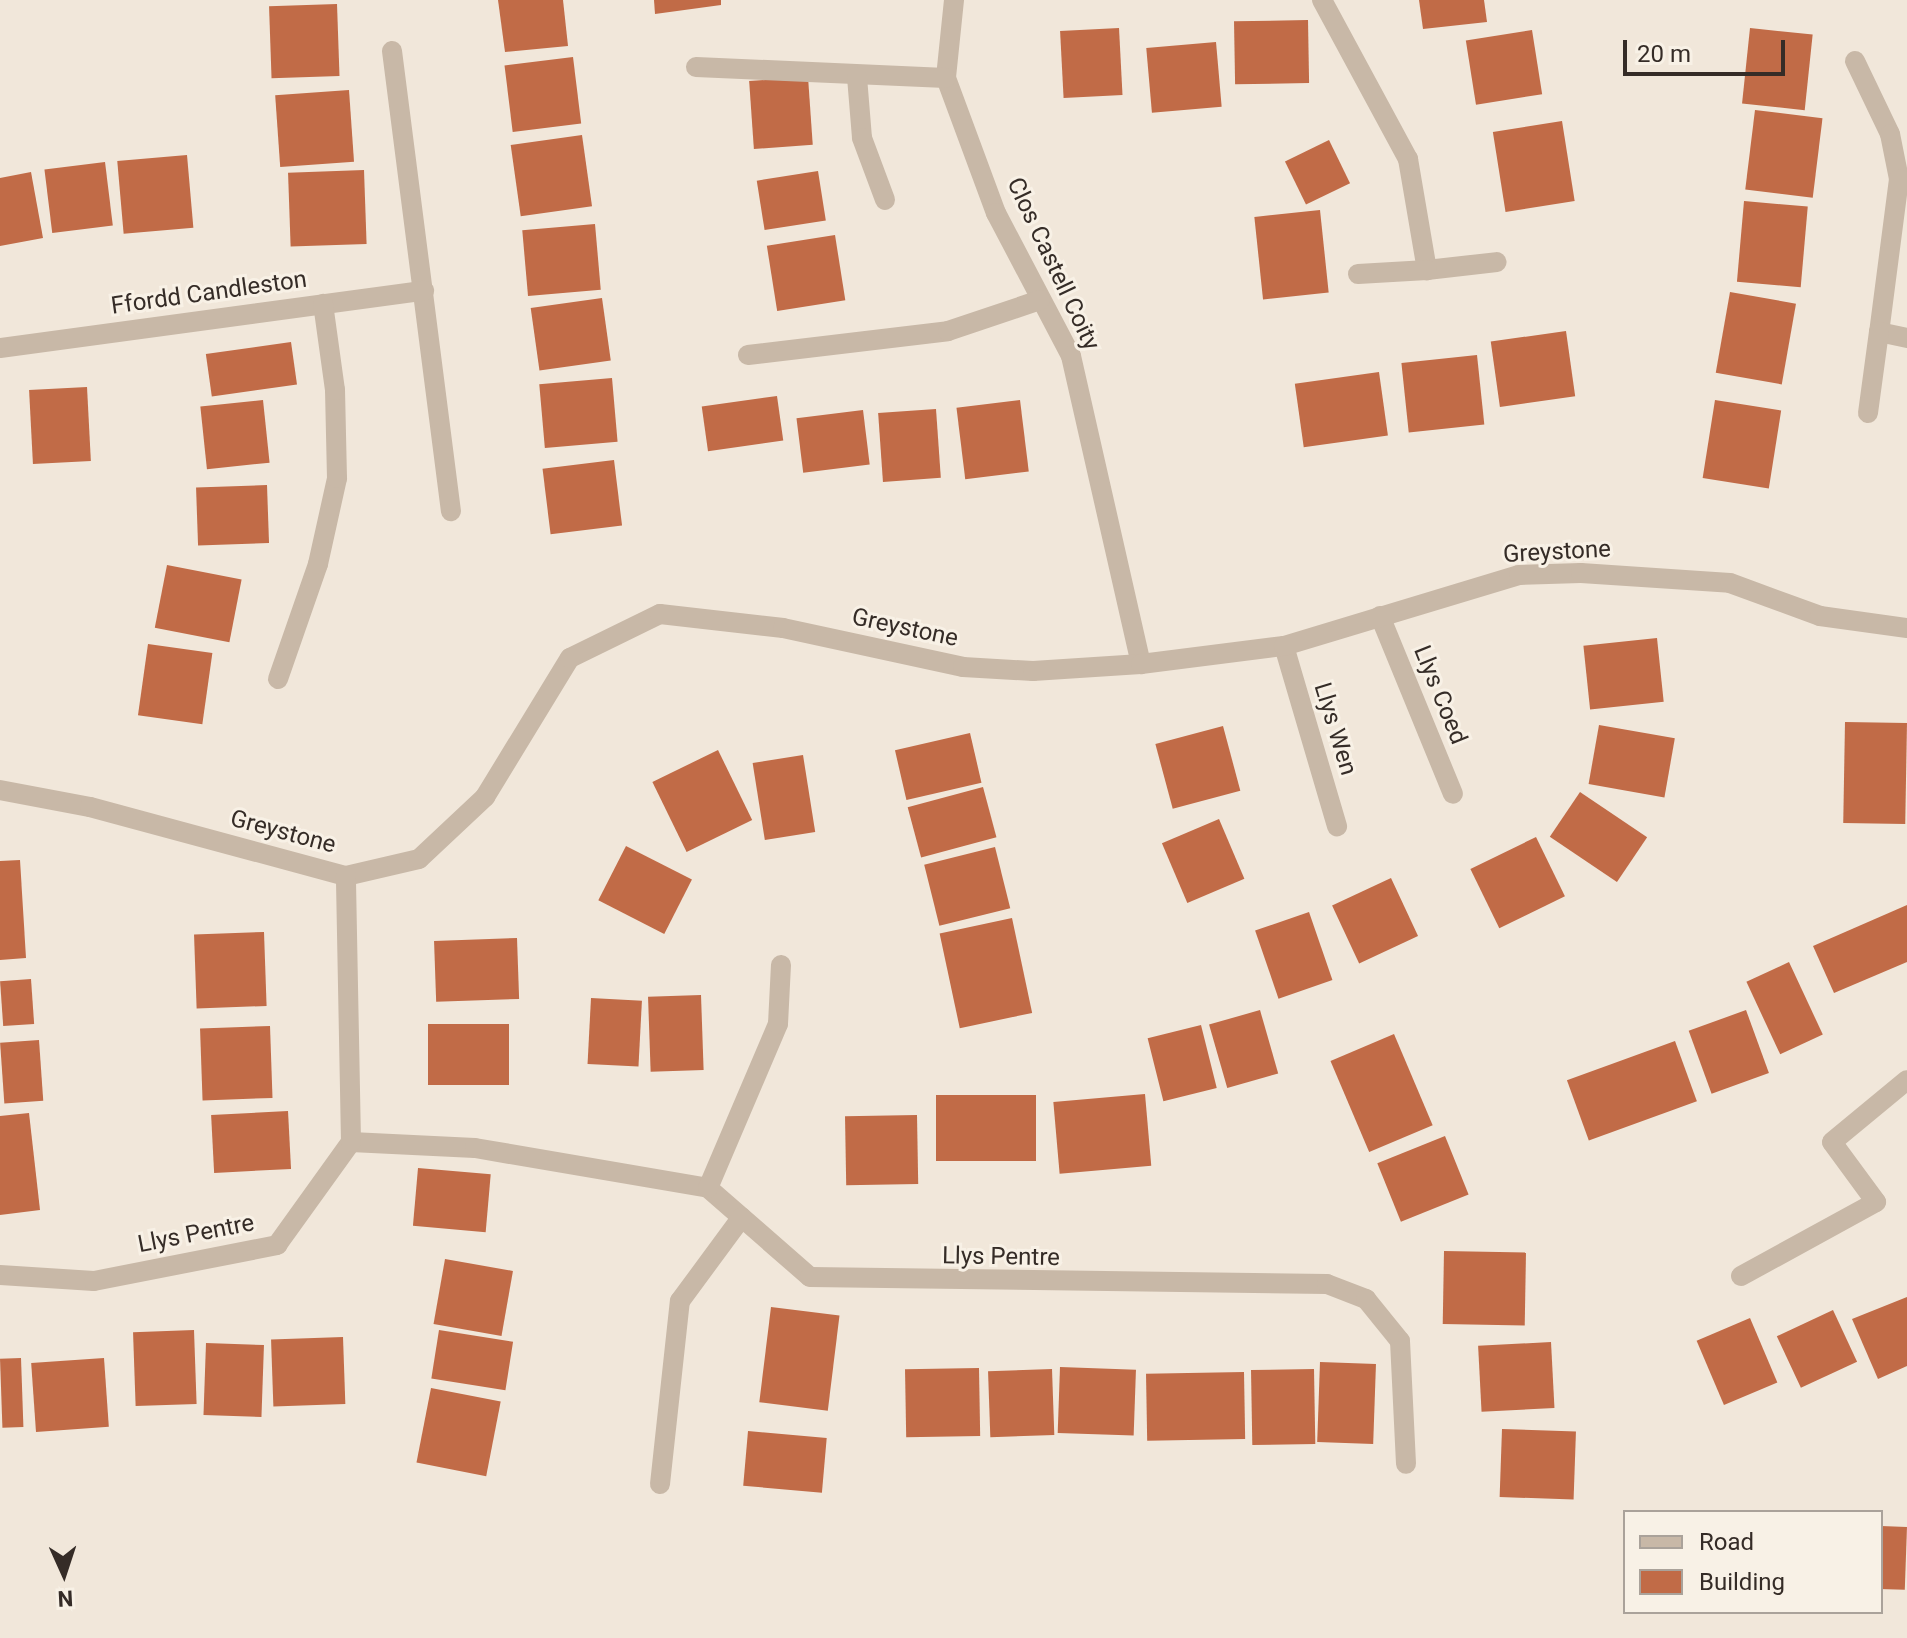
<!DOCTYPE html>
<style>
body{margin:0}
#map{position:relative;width:1907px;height:1638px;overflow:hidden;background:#f1e7da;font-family:Roboto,sans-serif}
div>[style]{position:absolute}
.building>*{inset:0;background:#c16b47;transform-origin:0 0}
.minor>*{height:20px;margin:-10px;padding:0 10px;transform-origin:10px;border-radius:10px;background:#c8b8a7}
span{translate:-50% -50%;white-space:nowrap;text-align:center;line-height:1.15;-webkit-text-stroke:6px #f8f1e6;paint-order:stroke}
.street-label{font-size:24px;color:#352c27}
.legend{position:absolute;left:1623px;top:1510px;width:260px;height:104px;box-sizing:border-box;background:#f8f1e6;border:2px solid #aaa29a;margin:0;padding:10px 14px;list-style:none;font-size:24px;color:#352c27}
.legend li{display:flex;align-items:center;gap:16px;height:40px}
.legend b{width:40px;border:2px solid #aaa29a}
.north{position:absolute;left:24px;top:1534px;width:80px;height:80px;-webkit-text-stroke:6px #f8f1e6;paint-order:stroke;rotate:177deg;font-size:22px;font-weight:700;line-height:32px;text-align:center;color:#352c27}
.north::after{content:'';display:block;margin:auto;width:28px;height:36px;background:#352c27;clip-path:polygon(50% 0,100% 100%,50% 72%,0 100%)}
.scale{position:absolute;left:1623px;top:40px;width:162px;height:36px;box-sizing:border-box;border:4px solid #352c27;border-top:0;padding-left:10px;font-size:24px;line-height:28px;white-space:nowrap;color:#352c27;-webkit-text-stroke:6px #f8f1e6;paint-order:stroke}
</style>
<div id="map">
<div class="building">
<div style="clip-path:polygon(498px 0,563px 0,568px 46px,505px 52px)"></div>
<div style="clip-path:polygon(654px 0,721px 0,721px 5px,655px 14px)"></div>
<div style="clip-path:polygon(1419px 0,1484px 0,1487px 22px,1423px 29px)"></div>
<div style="left:337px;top:4px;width:72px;height:68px;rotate:88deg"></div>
<div style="left:1308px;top:20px;width:63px;height:74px;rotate:89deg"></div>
<div style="left:1119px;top:28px;width:67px;height:59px;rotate:87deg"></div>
<div style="left:1750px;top:28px;width:63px;height:76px;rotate:6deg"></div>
<div style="left:1532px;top:30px;width:65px;height:67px;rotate:81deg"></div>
<div style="left:1216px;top:42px;width:65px;height:70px;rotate:85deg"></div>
<div style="left:573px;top:57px;width:67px;height:69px;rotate:83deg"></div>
<div style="left:808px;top:77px;width:68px;height:59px;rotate:86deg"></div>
<div style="left:349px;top:90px;width:72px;height:74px;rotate:86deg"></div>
<div style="left:1755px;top:110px;width:68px;height:80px;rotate:7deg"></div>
<div style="left:1562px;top:121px;width:81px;height:70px;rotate:81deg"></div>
<div style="left:582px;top:135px;width:72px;height:72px;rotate:82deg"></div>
<div style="left:1329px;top:140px;width:48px;height:49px;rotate:64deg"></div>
<div style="left:187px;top:155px;width:73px;height:70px;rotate:85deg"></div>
<div style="left:105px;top:162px;width:64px;height:61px;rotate:83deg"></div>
<div style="left:364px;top:170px;width:74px;height:76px;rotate:88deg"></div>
<div style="left:818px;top:171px;width:50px;height:62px;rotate:81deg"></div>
<div style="clip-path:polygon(31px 172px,43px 238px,0 246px,0 178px)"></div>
<div style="left:1744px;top:201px;width:64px;height:81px;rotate:5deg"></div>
<div style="left:1320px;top:210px;width:83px;height:66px;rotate:84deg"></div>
<div style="left:595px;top:224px;width:66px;height:73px;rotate:85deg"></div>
<div style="left:835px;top:235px;width:66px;height:69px;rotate:81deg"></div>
<div style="left:1730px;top:292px;width:67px;height:82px;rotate:10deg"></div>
<div style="left:602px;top:298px;width:63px;height:72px;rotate:82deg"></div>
<div style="left:1566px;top:331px;width:66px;height:76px;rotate:82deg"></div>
<div style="left:291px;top:342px;width:43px;height:86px;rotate:82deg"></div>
<div style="left:1477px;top:355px;width:70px;height:76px;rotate:84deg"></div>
<div style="left:1379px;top:372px;width:64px;height:85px;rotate:82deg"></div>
<div style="left:612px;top:378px;width:64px;height:73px;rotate:85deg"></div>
<div style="left:87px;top:387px;width:74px;height:58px;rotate:87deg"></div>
<div style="left:777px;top:396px;width:45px;height:76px;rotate:82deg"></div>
<div style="left:263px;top:400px;width:63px;height:63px;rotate:84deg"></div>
<div style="left:1020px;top:400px;width:72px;height:64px;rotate:83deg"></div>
<div style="left:1715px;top:400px;width:67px;height:79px;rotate:9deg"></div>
<div style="left:936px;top:409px;width:69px;height:58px;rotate:86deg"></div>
<div style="left:863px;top:410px;width:55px;height:67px;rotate:83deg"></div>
<div style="left:614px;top:460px;width:66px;height:72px;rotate:83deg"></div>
<div style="left:267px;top:485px;width:58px;height:71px;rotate:88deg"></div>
<div style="left:167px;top:565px;width:76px;height:64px;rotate:11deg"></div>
<div style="left:1657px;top:638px;width:64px;height:74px;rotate:84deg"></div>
<div style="left:148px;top:644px;width:65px;height:72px;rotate:8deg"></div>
<div style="left:1845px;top:722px;width:62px;height:101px;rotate:1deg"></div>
<div style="left:1599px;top:725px;width:77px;height:60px;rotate:10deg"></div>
<div style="left:1223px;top:726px;width:67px;height:70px;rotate:75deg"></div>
<div style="left:970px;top:733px;width:51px;height:77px;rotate:77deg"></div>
<div style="left:718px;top:750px;width:78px;height:73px;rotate:64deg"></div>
<div style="left:803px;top:755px;width:78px;height:51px;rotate:81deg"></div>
<div style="left:983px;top:787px;width:52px;height:78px;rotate:75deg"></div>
<div style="left:1580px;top:792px;width:81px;height:54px;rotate:34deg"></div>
<div style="left:1219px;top:819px;width:65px;height:62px;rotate:67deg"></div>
<div style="left:1536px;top:837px;width:66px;height:73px;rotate:64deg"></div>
<div style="left:626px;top:846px;width:74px;height:61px;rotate:27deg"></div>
<div style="left:995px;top:847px;width:63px;height:73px;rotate:76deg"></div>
<div style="clip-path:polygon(20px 860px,26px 958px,0 960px,0 861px)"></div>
<div style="left:1391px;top:878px;width:64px;height:65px;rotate:65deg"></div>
<div style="clip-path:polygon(1907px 905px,1907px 962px,1834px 993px,1813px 946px)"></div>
<div style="left:1309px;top:912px;width:72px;height:57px;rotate:71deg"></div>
<div style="left:1012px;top:918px;width:97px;height:74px;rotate:78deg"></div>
<div style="left:264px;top:932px;width:74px;height:70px;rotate:88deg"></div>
<div style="left:517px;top:938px;width:61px;height:83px;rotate:88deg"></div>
<div style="left:1789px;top:962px;width:80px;height:47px;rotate:65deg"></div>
<div style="left:31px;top:979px;width:45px;height:31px;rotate:86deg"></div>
<div style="left:701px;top:995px;width:75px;height:53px;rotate:88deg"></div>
<div style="left:591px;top:998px;width:51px;height:66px;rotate:3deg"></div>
<div style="left:1260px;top:1010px;width:66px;height:53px;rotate:74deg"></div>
<div style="left:1746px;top:1010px;width:67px;height:61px;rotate:70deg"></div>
<div style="left:428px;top:1024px;width:81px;height:61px"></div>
<div style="left:1201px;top:1025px;width:65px;height:55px;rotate:76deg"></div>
<div style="left:270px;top:1026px;width:72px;height:70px;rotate:88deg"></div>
<div style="left:1394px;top:1034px;width:99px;height:69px;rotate:67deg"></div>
<div style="left:39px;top:1040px;width:61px;height:39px;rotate:86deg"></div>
<div style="left:1675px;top:1041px;width:64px;height:115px;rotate:70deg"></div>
<div style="left:1145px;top:1094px;width:72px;height:92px;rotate:85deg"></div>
<div style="left:1036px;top:1095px;width:66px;height:100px;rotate:90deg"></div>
<div style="left:288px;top:1111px;width:58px;height:77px;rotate:87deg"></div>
<div style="clip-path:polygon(29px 1113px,40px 1210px,0 1215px,0 1116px)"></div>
<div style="left:917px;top:1115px;width:69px;height:72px;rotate:89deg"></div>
<div style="left:1445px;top:1136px;width:63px;height:73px;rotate:68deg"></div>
<div style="left:418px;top:1168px;width:73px;height:58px;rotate:5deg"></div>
<div style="left:1444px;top:1251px;width:82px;height:73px;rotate:1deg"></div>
<div style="left:445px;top:1259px;width:69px;height:66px;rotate:10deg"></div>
<div style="clip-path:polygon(1907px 1297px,1907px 1366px,1878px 1379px,1852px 1319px)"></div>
<div style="left:771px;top:1307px;width:69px;height:96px;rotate:7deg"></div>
<div style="left:1833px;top:1310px;width:57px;height:62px;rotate:65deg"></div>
<div style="left:1750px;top:1318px;width:70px;height:58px;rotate:67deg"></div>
<div style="left:194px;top:1330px;width:74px;height:61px;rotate:88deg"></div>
<div style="left:439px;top:1330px;width:75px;height:49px;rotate:9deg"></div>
<div style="left:343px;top:1337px;width:67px;height:72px;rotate:88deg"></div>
<div style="left:1551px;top:1342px;width:66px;height:73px;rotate:87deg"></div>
<div style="left:206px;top:1343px;width:58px;height:72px;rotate:2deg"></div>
<div style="left:21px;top:1358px;width:69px;height:21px;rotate:88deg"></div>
<div style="left:104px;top:1358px;width:69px;height:73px;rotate:86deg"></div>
<div style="left:1320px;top:1362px;width:56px;height:80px;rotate:2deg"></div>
<div style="left:1060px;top:1367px;width:76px;height:66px;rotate:2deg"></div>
<div style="left:979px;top:1368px;width:68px;height:74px;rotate:89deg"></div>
<div style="left:1052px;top:1369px;width:66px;height:64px;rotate:88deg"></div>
<div style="left:1314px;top:1369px;width:75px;height:63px;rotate:89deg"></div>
<div style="left:1244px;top:1372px;width:67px;height:98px;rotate:89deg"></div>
<div style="left:431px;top:1388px;width:71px;height:76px;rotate:11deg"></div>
<div style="left:1502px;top:1429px;width:74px;height:68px;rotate:2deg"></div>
<div style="left:748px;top:1431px;width:79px;height:55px;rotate:5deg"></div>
<div style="left:1881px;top:1526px;width:26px;height:63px;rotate:2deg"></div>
</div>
<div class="minor">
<div style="left:954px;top:0;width:78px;rotate:95.9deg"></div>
<div style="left:946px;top:78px;width:144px;rotate:69.7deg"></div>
<div style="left:996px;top:213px;width:161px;rotate:62.3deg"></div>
<div style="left:1071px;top:356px;width:316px;rotate:77.2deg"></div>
<div style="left:1322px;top:0;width:181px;rotate:61.6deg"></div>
<div style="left:1408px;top:159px;width:113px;rotate:80.3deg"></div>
<div style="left:1427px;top:270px;width:70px;rotate:-6.5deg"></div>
<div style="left:392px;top:51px;width:464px;rotate:82.7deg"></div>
<div style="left:1855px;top:61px;width:81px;rotate:64.4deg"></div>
<div style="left:1890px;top:134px;width:46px;rotate:78.7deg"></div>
<div style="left:1899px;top:179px;width:154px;rotate:97.4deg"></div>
<div style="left:1879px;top:332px;width:29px;rotate:12deg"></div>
<div style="left:696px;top:67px;width:250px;rotate:2.5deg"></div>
<div style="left:857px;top:77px;width:61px;rotate:85.3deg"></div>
<div style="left:862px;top:138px;width:66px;rotate:69.6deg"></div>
<div style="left:1358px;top:274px;width:69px;rotate:-3.3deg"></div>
<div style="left:0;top:348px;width:428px;rotate:-7.7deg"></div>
<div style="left:748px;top:355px;width:201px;rotate:-6.8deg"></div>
<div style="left:948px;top:331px;width:97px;rotate:-18.6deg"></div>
<div style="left:1868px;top:413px;width:82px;rotate:-82.3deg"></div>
<div style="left:1380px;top:616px;width:192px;rotate:67.7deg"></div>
<div style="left:1284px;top:646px;width:188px;rotate:73.6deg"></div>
<div style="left:278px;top:679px;width:122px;rotate:-70.8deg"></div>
<div style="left:318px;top:564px;width:88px;rotate:-77.5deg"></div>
<div style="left:337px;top:478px;width:88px;rotate:-91.3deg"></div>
<div style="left:335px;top:390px;width:87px;rotate:-97.9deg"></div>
<div style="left:0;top:790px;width:92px;rotate:10.7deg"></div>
<div style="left:90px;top:807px;width:265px;rotate:15.1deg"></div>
<div style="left:346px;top:876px;width:75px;rotate:-13.1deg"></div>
<div style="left:419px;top:859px;width:91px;rotate:-43.2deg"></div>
<div style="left:485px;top:797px;width:163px;rotate:-58.6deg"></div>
<div style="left:570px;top:658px;width:100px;rotate:-26.1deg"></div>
<div style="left:660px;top:614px;width:124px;rotate:6.5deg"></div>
<div style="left:783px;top:628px;width:184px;rotate:12.2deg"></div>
<div style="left:963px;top:667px;width:70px;rotate:3.3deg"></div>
<div style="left:1033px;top:671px;width:108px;rotate:-3.7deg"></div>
<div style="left:1141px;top:664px;width:144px;rotate:-7.2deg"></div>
<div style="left:1284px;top:646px;width:245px;rotate:-16.8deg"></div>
<div style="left:1519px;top:575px;width:62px;rotate:-1.8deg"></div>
<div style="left:1581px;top:573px;width:149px;rotate:3.8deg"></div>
<div style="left:1730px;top:583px;width:96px;rotate:20.1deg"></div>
<div style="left:1820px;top:616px;width:88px;rotate:7.9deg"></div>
<div style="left:351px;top:1142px;width:124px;rotate:2.8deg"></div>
<div style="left:475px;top:1148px;width:236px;rotate:9.7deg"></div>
<div style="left:708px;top:1188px;width:135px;rotate:41.1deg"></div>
<div style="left:810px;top:1277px;width:517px;rotate:0.78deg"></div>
<div style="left:1327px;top:1284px;width:42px;rotate:21deg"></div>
<div style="left:1366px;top:1299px;width:54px;rotate:51deg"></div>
<div style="left:1400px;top:1341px;width:123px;rotate:87.2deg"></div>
<div style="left:708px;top:1188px;width:178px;rotate:-66.9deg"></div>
<div style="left:778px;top:1024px;width:59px;rotate:-87.1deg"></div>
<div style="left:0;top:1275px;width:94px;rotate:3.7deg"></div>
<div style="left:94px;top:1281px;width:187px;rotate:-11.1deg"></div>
<div style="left:277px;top:1245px;width:127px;rotate:-54.3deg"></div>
<div style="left:351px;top:1142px;width:266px;rotate:-91.1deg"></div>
<div style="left:1741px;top:1276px;width:154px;rotate:-28.7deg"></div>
<div style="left:1876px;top:1202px;width:74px;rotate:-126.3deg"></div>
<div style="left:1832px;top:1142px;width:97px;rotate:-39.6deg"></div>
<div style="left:660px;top:1484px;width:184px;rotate:-83.8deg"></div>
<div style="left:680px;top:1301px;width:104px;rotate:-53.6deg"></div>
</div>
<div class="street-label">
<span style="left:1053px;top:264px;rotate:65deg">Clos Castell Coity</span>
<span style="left:209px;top:293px;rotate:-8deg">Ffordd Candleston</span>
<span style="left:1557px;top:552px;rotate:-3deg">Greystone</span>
<span style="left:905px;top:628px;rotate:12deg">Greystone</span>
<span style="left:1440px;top:695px;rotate:68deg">Llys Coed</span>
<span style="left:1335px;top:729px;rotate:73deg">Llys Wen</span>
<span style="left:283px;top:832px;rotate:15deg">Greystone</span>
<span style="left:196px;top:1234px;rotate:-11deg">Llys Pentre</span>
<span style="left:1001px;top:1257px;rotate:1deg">Llys Pentre</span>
</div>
<ul class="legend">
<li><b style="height:10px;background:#c8b8a7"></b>Road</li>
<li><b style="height:22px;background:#c16b47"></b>Building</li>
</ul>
<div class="north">N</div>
<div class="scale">20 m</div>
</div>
